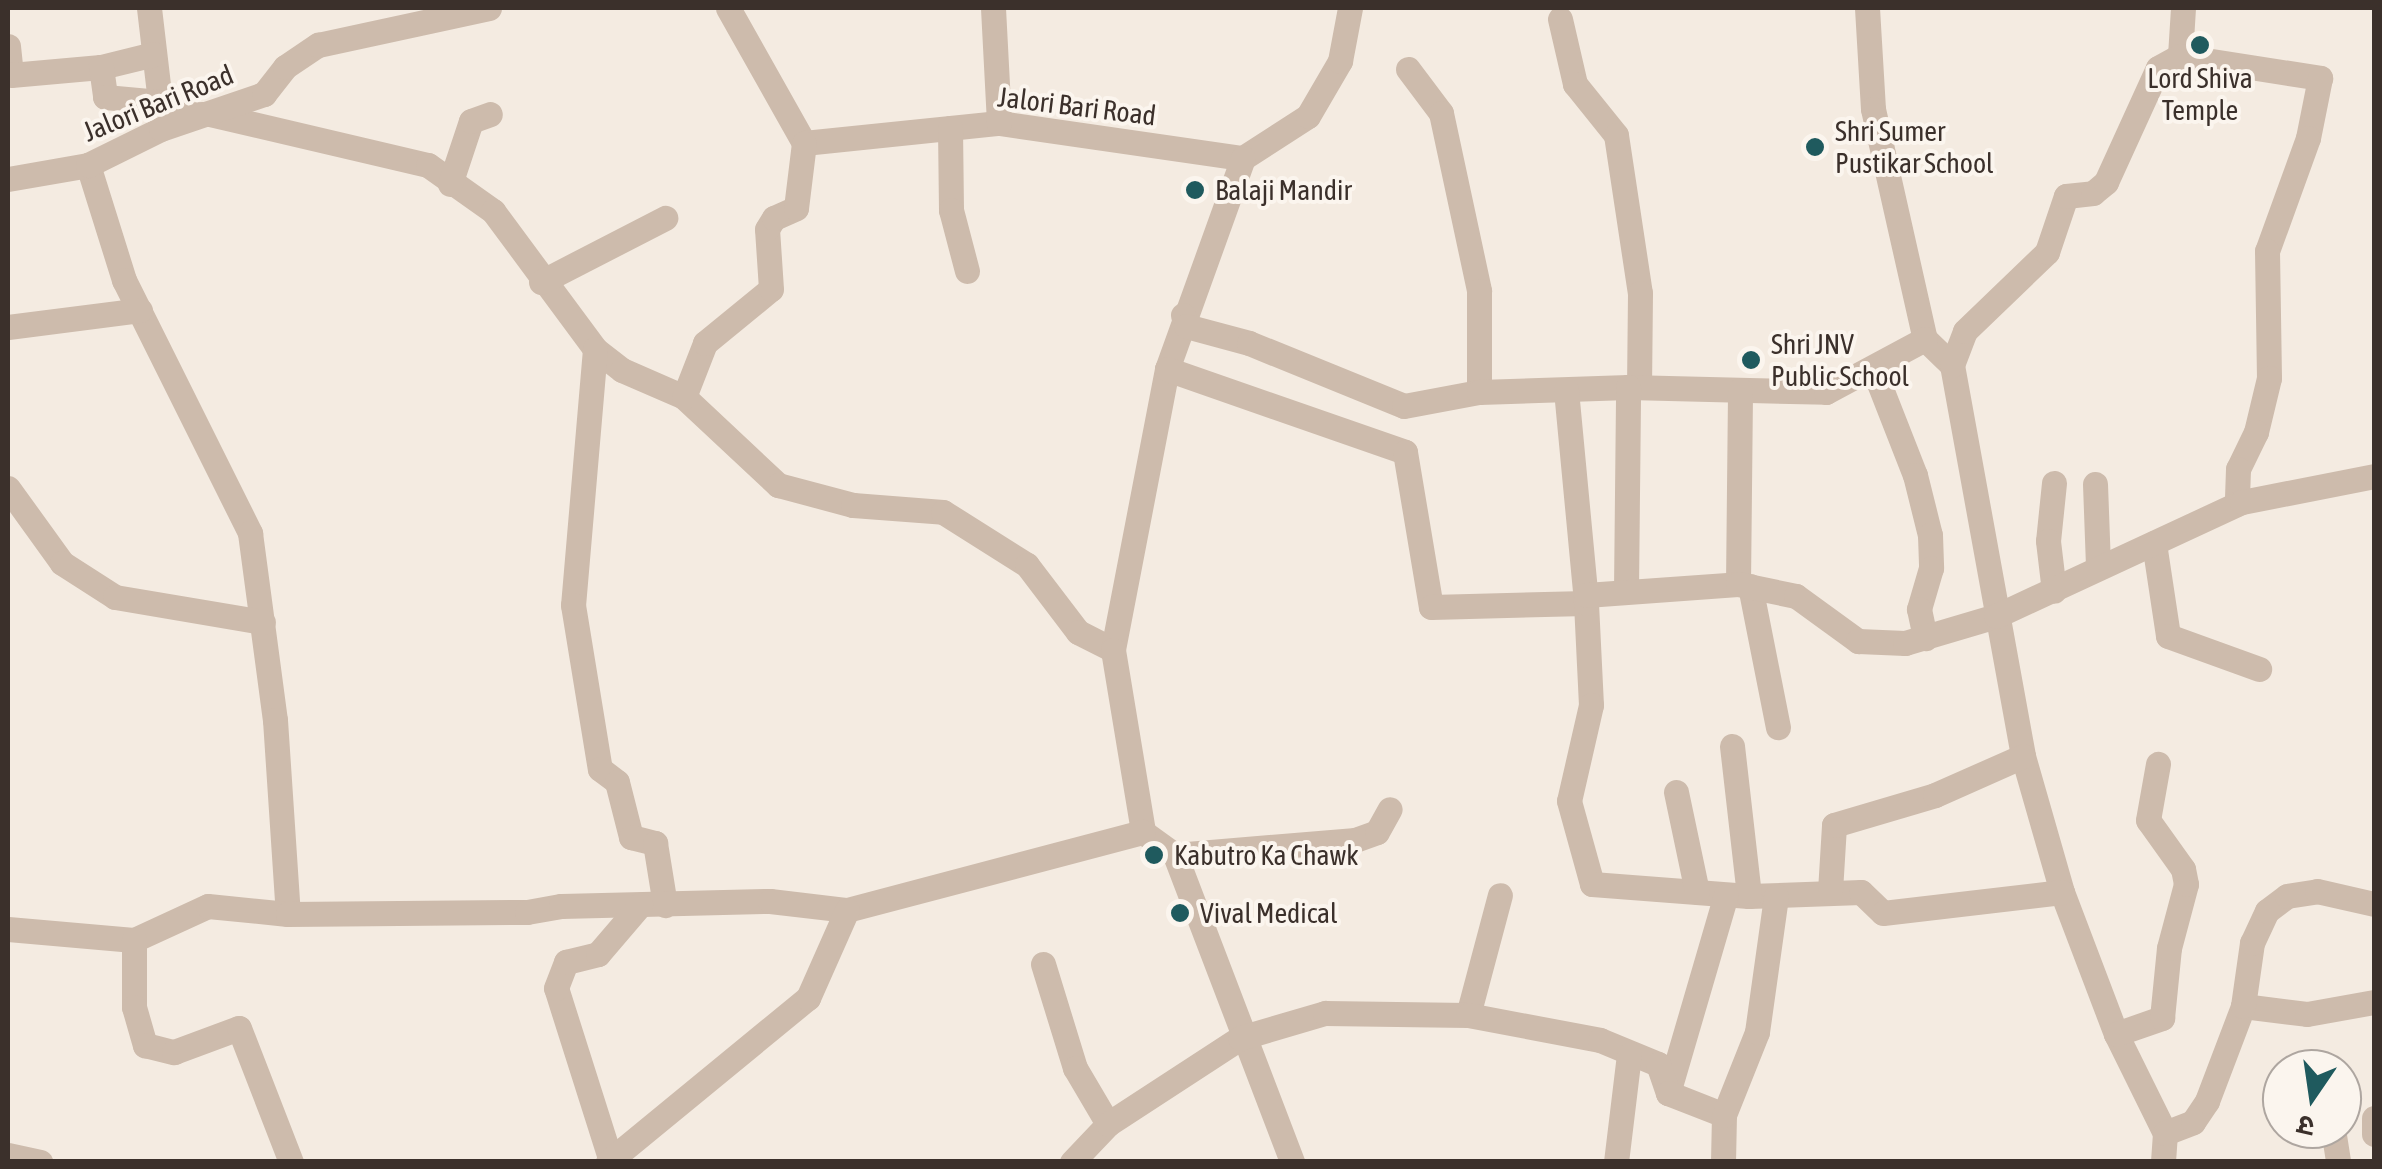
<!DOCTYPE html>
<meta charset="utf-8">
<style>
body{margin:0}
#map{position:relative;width:2382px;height:1169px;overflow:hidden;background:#f4ebe1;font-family:"Asap Condensed","Noto Sans Devanagari",sans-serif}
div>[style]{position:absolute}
.minor>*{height:25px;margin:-12.5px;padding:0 12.5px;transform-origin:12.5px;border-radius:12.5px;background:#cdbbac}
.dots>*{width:28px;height:28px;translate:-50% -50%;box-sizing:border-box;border:5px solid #fbf5ee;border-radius:50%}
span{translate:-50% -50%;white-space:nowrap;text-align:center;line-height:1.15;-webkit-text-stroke:8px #fbf5ee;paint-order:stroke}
.poi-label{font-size:28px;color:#3b302b}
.left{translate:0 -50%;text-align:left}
.street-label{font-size:28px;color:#3b302b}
.frame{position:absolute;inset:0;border:10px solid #3b302b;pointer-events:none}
.north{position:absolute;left:2262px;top:1049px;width:100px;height:100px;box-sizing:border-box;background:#fbf5ee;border:2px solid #aea6a0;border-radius:50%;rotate:193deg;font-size:28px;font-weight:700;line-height:40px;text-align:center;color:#3b302b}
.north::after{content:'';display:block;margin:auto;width:35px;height:45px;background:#1f5a5e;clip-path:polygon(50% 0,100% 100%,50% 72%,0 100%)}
</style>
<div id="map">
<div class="minor">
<div style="left:149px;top:8px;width:95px;rotate:83.3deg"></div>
<div style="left:728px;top:8px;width:155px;rotate:60.6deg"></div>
<div style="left:804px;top:143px;width:196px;rotate:-5.9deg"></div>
<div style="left:999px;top:123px;width:246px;rotate:8.2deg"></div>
<div style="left:1243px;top:158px;width:77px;rotate:-32.9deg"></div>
<div style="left:1308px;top:116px;width:64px;rotate:-59.8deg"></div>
<div style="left:1340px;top:61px;width:54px;rotate:-79.3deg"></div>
<div style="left:993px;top:8px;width:115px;rotate:87deg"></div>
<div style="left:1867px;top:8px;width:101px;rotate:86.6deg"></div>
<div style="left:1873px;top:109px;width:236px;rotate:77.3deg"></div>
<div style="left:1925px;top:339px;width:37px;rotate:44deg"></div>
<div style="left:1952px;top:365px;width:397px;rotate:79.7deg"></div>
<div style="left:2023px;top:756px;width:141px;rotate:74deg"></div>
<div style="left:2062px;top:892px;width:152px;rotate:69.2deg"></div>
<div style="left:2116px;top:1034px;width:110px;rotate:63.7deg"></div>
<div style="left:2165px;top:1133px;width:29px;rotate:94deg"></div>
<div style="left:2183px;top:8px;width:48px;rotate:93.6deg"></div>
<div style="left:2180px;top:56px;width:142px;rotate:8.9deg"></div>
<div style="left:2320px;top:78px;width:61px;rotate:101.3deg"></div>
<div style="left:2308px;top:138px;width:120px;rotate:109.9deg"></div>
<div style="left:2267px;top:251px;width:127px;rotate:89.1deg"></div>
<div style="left:2269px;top:378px;width:56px;rotate:103.5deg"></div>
<div style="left:2256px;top:432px;width:41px;rotate:115.9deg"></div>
<div style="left:2238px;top:469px;width:35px;rotate:92deg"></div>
<div style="left:1560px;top:19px;width:67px;rotate:77deg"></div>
<div style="left:1575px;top:84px;width:65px;rotate:51.2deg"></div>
<div style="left:1616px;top:135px;width:160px;rotate:81.4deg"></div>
<div style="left:1640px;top:293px;width:94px;rotate:90.6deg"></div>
<div style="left:8px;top:46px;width:29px;rotate:84deg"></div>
<div style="left:11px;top:75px;width:90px;rotate:-5.1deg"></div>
<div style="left:154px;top:54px;width:55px;rotate:166.2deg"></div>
<div style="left:101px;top:67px;width:30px;rotate:82deg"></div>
<div style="left:105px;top:97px;width:55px;rotate:5.2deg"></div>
<div style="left:160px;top:102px;width:20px;rotate:41deg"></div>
<div style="left:175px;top:115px;width:35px;rotate:-2deg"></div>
<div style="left:210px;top:114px;width:224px;rotate:13.2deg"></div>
<div style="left:428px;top:165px;width:80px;rotate:35.3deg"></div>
<div style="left:493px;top:211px;width:172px;rotate:53.5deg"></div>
<div style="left:595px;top:349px;width:34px;rotate:38deg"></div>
<div style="left:622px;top:370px;width:68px;rotate:23.5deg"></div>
<div style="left:684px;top:397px;width:129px;rotate:43.1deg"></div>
<div style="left:778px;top:485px;width:78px;rotate:14.9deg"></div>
<div style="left:853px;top:505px;width:90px;rotate:4.4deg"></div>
<div style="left:943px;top:512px;width:99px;rotate:32.2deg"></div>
<div style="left:1027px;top:565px;width:84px;rotate:52.7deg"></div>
<div style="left:1078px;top:632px;width:39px;rotate:27deg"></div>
<div style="left:1408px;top:69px;width:55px;rotate:53.1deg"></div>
<div style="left:1441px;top:113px;width:182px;rotate:77.9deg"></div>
<div style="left:1479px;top:291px;width:101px;rotate:90deg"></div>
<div style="left:950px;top:128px;width:82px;rotate:89.3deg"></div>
<div style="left:951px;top:210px;width:63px;rotate:75.3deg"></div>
<div style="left:1243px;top:158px;width:224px;rotate:109.8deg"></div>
<div style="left:1167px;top:369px;width:286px;rotate:100.9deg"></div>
<div style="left:1113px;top:650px;width:184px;rotate:80.6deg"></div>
<div style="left:1143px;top:832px;width:39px;rotate:36deg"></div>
<div style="left:1175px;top:855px;width:329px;rotate:69.1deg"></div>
<div style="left:88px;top:165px;width:121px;rotate:72.6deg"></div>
<div style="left:124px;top:280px;width:283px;rotate:63.5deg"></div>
<div style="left:250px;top:533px;width:189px;rotate:82.4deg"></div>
<div style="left:275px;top:720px;width:194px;rotate:86.2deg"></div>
<div style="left:8px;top:179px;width:81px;rotate:-9.9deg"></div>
<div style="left:88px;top:165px;width:81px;rotate:-26.3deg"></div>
<div style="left:161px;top:129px;width:109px;rotate:-18.8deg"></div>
<div style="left:264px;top:94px;width:34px;rotate:-52deg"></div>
<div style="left:285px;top:67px;width:40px;rotate:-34deg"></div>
<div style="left:318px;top:45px;width:175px;rotate:-12.2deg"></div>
<div style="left:450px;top:184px;width:66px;rotate:-71.6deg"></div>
<div style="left:471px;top:121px;width:20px;rotate:-20deg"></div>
<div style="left:541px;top:282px;width:140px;rotate:-27.3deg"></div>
<div style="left:1183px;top:315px;width:11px;rotate:75deg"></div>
<div style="left:1186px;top:326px;width:65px;rotate:15.1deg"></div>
<div style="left:1249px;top:343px;width:167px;rotate:22.1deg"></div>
<div style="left:1404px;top:406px;width:76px;rotate:-10.6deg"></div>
<div style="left:1479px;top:392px;width:149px;rotate:-1.9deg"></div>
<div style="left:1628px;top:387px;width:198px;rotate:1.4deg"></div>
<div style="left:1826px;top:392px;width:112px;rotate:-28.2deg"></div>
<div style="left:8px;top:327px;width:133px;rotate:-7.3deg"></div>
<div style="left:595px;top:349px;width:257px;rotate:94.9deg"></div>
<div style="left:573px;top:605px;width:166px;rotate:80.7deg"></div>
<div style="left:600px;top:769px;width:21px;rotate:37deg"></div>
<div style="left:617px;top:782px;width:57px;rotate:75.7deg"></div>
<div style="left:631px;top:837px;width:25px;rotate:14deg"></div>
<div style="left:655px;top:843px;width:63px;rotate:80.8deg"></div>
<div style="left:1952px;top:365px;width:36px;rotate:-69deg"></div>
<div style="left:1965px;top:331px;width:114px;rotate:-43.9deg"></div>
<div style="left:2047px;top:252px;width:59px;rotate:-71.3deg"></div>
<div style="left:2066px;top:196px;width:27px;rotate:-6deg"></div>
<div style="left:2093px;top:193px;width:17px;rotate:-40deg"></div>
<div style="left:2106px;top:182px;width:125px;rotate:-65.5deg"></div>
<div style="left:2158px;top:68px;width:25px;rotate:-29deg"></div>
<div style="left:1873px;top:368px;width:115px;rotate:68.6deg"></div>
<div style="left:1915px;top:475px;width:62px;rotate:76deg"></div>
<div style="left:1930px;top:535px;width:33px;rotate:88deg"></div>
<div style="left:1931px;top:568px;width:43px;rotate:106.3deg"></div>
<div style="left:1919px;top:609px;width:30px;rotate:78deg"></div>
<div style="left:1167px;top:369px;width:252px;rotate:19.2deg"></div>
<div style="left:1405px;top:452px;width:157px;rotate:80.5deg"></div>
<div style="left:1431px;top:607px;width:155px;rotate:-1.5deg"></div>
<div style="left:1586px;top:603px;width:102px;rotate:87.2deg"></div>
<div style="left:1591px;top:705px;width:98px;rotate:102.9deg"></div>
<div style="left:1569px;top:801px;width:86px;rotate:74.5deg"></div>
<div style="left:1592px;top:884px;width:157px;rotate:4.4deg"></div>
<div style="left:1749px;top:896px;width:112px;rotate:-2deg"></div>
<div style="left:1861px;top:892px;width:30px;rotate:44deg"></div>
<div style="left:1883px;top:913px;width:180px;rotate:-6.7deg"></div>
<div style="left:1566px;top:390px;width:214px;rotate:84.6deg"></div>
<div style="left:684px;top:397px;width:58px;rotate:-68.7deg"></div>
<div style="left:705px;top:343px;width:85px;rotate:-39.3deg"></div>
<div style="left:771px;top:289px;width:60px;rotate:-93.8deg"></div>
<div style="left:767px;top:229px;width:13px;rotate:-58deg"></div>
<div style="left:774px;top:218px;width:24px;rotate:-24deg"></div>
<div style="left:796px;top:208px;width:65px;rotate:-83deg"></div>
<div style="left:2054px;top:483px;width:58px;rotate:95.9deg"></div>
<div style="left:2048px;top:541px;width:50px;rotate:83.2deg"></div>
<div style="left:2095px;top:484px;width:82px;rotate:87.9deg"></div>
<div style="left:8px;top:488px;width:92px;rotate:54.2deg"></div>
<div style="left:62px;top:563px;width:63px;rotate:32.7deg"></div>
<div style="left:115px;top:597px;width:150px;rotate:9.6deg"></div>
<div style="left:2154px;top:543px;width:94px;rotate:81.4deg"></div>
<div style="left:2168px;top:636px;width:97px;rotate:19.9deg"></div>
<div style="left:1738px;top:584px;width:194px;rotate:-89.4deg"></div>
<div style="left:1750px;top:586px;width:144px;rotate:78.8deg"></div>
<div style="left:1626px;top:590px;width:203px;rotate:-89.4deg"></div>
<div style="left:1586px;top:595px;width:152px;rotate:-4.1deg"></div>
<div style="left:1738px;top:584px;width:59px;rotate:11.7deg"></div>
<div style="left:1796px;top:596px;width:77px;rotate:36deg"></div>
<div style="left:1858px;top:641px;width:47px;rotate:2.4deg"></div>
<div style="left:1905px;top:643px;width:95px;rotate:-16.5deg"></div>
<div style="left:1996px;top:616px;width:271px;rotate:-24.9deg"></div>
<div style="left:2242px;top:502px;width:135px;rotate:-11.1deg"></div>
<div style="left:1732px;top:746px;width:151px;rotate:83.5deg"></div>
<div style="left:1676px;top:792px;width:102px;rotate:78.1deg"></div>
<div style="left:1175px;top:855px;width:181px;rotate:-4.8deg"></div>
<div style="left:1355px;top:840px;width:23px;rotate:-20deg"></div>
<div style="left:1377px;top:832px;width:26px;rotate:-61deg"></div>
<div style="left:1830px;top:891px;width:66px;rotate:-86.5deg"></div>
<div style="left:1834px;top:825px;width:105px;rotate:-16.5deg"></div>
<div style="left:1935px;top:795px;width:96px;rotate:-23.9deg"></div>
<div style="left:8px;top:929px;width:126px;rotate:5deg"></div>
<div style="left:134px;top:940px;width:81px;rotate:-24.7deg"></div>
<div style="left:208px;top:906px;width:80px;rotate:5.7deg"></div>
<div style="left:288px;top:914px;width:239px;rotate:-0.5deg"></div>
<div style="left:527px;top:912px;width:35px;rotate:-10deg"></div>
<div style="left:561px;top:906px;width:209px;rotate:-1.4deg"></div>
<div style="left:770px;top:901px;width:78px;rotate:6.7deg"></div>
<div style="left:847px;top:910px;width:306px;rotate:-14.8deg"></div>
<div style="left:134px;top:940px;width:67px;rotate:90deg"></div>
<div style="left:134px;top:1007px;width:40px;rotate:74deg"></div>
<div style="left:145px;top:1045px;width:30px;rotate:14deg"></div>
<div style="left:174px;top:1052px;width:69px;rotate:-20.3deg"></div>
<div style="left:239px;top:1028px;width:144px;rotate:68.8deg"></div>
<div style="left:1043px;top:964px;width:109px;rotate:72.9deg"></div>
<div style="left:1075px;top:1068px;width:65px;rotate:59.5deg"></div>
<div style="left:2243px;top:1006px;width:64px;rotate:7.1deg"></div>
<div style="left:2307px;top:1014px;width:68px;rotate:-10.2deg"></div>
<div style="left:1468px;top:1015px;width:124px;rotate:-75.1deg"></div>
<div style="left:2116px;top:1034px;width:49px;rotate:-19.2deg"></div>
<div style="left:2162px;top:1018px;width:70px;rotate:-84.3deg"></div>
<div style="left:2169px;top:948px;width:66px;rotate:-75.1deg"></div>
<div style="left:2186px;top:884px;width:15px;rotate:-101deg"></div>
<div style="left:2183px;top:869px;width:60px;rotate:-125.5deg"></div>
<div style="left:2148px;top:820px;width:57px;rotate:-79.9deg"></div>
<div style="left:1668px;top:1093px;width:206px;rotate:-73.7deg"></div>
<div style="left:2374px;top:1118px;width:16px;rotate:90deg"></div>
<div style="left:2333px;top:1129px;width:33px;rotate:81deg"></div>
<div style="left:2165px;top:1133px;width:30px;rotate:-21deg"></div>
<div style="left:2193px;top:1122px;width:25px;rotate:-56deg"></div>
<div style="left:2207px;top:1101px;width:102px;rotate:-69.2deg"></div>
<div style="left:2243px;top:1006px;width:64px;rotate:-81.9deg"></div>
<div style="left:2252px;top:943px;width:35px;rotate:-65deg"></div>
<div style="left:2267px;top:911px;width:25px;rotate:-37deg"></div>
<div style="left:2287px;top:896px;width:30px;rotate:-9deg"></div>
<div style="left:2317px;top:891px;width:58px;rotate:12.8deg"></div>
<div style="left:8px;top:1155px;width:33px;rotate:12deg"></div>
<div style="left:610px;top:1158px;width:178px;rotate:-107.6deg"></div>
<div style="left:556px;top:988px;width:28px;rotate:-69deg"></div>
<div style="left:566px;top:962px;width:33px;rotate:-14deg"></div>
<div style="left:598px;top:954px;width:65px;rotate:-49.4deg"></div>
<div style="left:608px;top:1162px;width:259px;rotate:-39.4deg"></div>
<div style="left:808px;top:998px;width:96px;rotate:-66.1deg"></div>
<div style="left:1072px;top:1162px;width:52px;rotate:-46.5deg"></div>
<div style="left:1108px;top:1124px;width:158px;rotate:-33.1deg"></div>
<div style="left:1240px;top:1038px;width:89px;rotate:-16.4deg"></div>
<div style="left:1325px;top:1013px;width:143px;rotate:0.8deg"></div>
<div style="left:1468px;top:1015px;width:134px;rotate:10.7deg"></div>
<div style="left:1600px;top:1040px;width:63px;rotate:22.5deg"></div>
<div style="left:1658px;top:1064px;width:31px;rotate:71deg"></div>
<div style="left:1668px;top:1093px;width:60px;rotate:21.4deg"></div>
<div style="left:1616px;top:1162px;width:108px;rotate:-83.1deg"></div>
<div style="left:1723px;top:1162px;width:47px;rotate:-88.8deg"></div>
<div style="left:1724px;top:1115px;width:89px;rotate:-68.3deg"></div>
<div style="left:1757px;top:1032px;width:137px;rotate:-82deg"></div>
</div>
<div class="dots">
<div style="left:2200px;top:45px;background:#1f5a5e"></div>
<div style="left:1815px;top:147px;background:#1f5a5e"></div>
<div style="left:1195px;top:190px;background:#1f5a5e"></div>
<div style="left:1751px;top:360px;background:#1f5a5e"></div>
<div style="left:1154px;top:855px;background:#1f5a5e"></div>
<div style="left:1180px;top:913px;background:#1f5a5e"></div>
</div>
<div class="poi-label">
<span style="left:2200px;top:94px">Lord Shiva<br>Temple</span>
<span class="left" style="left:1835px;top:147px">Shri Sumer<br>Pustikar School</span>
<span class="left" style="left:1215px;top:190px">Balaji Mandir</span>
<span class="left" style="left:1771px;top:360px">Shri JNV<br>Public School</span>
<span class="left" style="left:1174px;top:855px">Kabutro Ka Chawk</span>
<span class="left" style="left:1200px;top:913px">Vival Medical</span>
</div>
<div class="street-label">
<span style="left:158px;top:103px;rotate:-22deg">Jalori Bari Road</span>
<span style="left:1077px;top:106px;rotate:7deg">Jalori Bari Road</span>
</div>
<div class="frame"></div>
<div class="north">उ</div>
</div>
